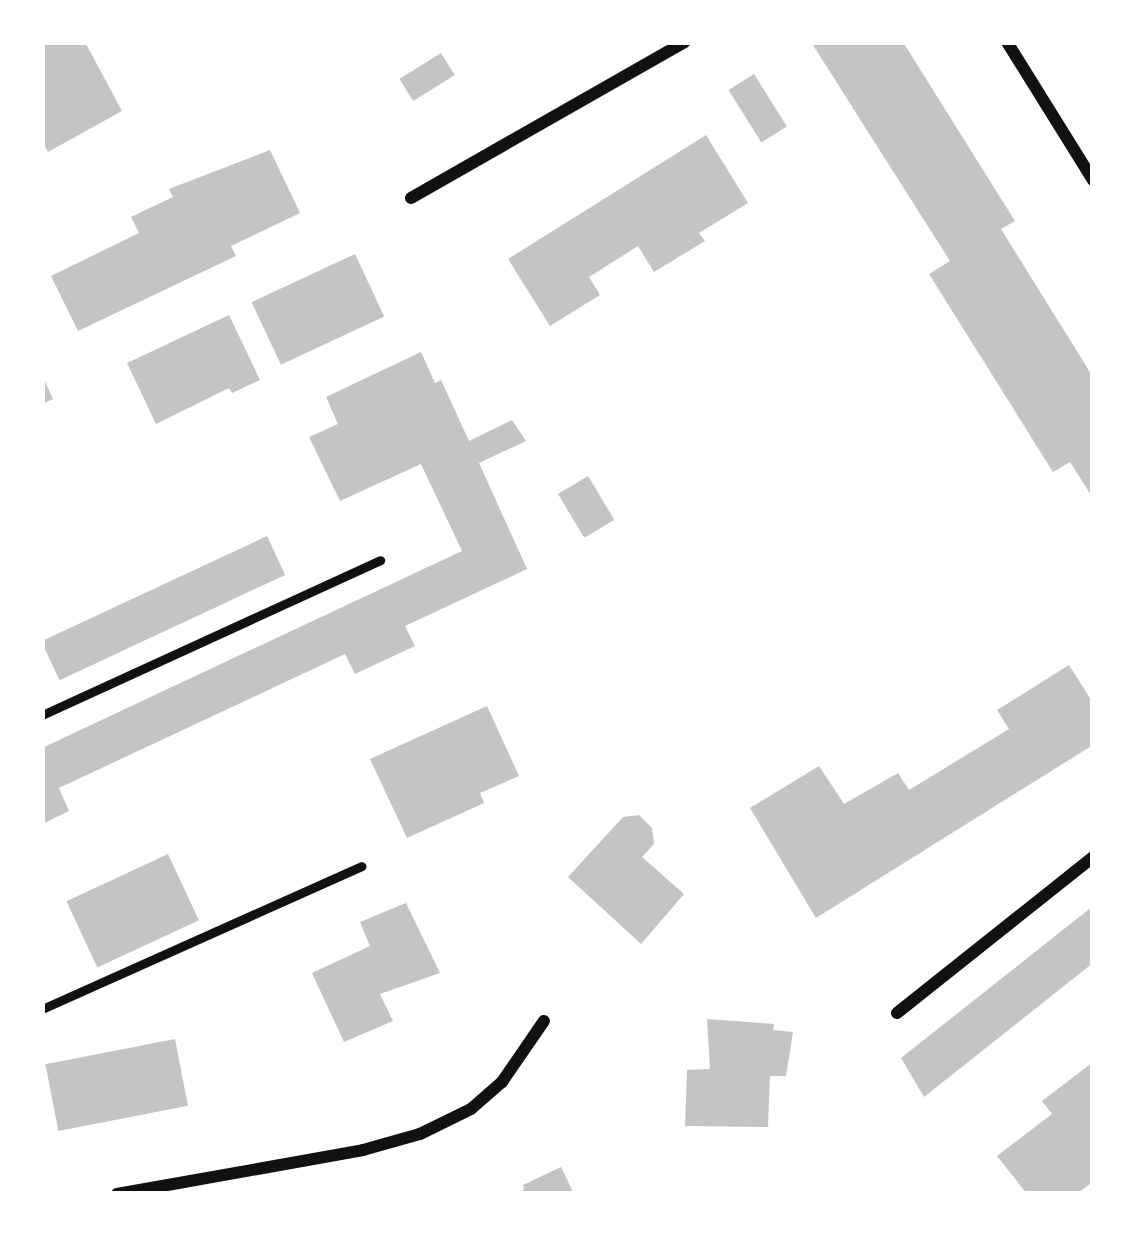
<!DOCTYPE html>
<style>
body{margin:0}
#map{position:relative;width:1135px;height:1236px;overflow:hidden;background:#fff;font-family:"Titillium Web",sans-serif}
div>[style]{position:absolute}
.building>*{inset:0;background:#c4c4c4;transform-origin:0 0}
.service>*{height:9px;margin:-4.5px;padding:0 4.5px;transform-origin:4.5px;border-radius:4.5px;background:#111}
.minor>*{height:12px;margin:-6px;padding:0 6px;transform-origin:6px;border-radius:6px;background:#111}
span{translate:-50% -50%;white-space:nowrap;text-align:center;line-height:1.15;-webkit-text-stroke:12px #fff;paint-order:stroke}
.frame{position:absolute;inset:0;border:45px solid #fff;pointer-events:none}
</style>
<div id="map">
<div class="building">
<div style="clip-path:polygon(42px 42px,85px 42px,122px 111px,48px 152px,42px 141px)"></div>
<div style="clip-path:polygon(811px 42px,903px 42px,1015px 221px,1001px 229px,1093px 377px,1093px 498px,1070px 462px,1053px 472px,929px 274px,950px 261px)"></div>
<div style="left:441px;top:53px;width:26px;height:49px;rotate:58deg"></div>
<div style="left:754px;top:74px;width:62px;height:30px;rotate:58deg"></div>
<div style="clip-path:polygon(706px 135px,748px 203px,699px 233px,705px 241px,654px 272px,638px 246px,589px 277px,600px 295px,550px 326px,508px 259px)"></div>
<div style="clip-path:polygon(270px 150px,300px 213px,231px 246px,236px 256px,78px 331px,51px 276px,139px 233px,131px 217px,173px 197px,169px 189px)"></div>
<div style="left:355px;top:254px;width:69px;height:114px;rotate:65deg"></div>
<div style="clip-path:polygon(229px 315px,260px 380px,232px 393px,229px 388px,156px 424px,127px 363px)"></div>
<div style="clip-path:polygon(421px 352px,435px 383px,441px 380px,469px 441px,512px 420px,526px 441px,479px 463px,527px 569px,405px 626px,415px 646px,355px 674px,345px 654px,59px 788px,69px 811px,42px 824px,42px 748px,462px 551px,421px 464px,340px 501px,309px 437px,338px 424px,326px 397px)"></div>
<div style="clip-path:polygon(42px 375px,53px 399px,42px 404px)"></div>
<div style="left:588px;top:476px;width:51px;height:35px;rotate:59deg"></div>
<div style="left:267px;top:536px;width:43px;height:249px;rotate:65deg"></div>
<div style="clip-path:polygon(1069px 665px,1093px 703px,1093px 745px,816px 918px,750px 808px,819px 766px,844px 804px,898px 773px,909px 790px,1009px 729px,997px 710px)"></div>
<div style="clip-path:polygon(487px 706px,519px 776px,480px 793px,484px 803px,407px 838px,370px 759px)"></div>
<div style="clip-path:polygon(639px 815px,652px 828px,654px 844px,642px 857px,684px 894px,641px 944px,568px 877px,623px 817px)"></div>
<div style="left:168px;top:854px;width:73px;height:112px;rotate:65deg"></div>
<div style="clip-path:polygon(406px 903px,440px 973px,380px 994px,393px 1021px,344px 1042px,312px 973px,370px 946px,360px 922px)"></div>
<div style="clip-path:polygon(1093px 906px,1093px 963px,924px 1097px,901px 1058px)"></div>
<div style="clip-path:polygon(707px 1019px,774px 1024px,773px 1030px,793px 1032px,786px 1076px,770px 1076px,768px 1127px,685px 1126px,687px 1070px,710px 1069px)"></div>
<div style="left:175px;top:1039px;width:68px;height:132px;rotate:79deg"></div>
<div style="clip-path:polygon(1093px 1062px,1093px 1182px,1076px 1194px,1027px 1194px,997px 1156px,1052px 1114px,1042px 1101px)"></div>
<div style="clip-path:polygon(561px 1167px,574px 1194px,515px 1194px,524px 1190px,523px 1185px)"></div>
</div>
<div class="service">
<div style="left:42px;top:715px;width:372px;rotate:-24.6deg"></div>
<div style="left:42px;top:1009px;width:350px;rotate:-24.1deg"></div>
</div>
<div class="minor">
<div style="left:1007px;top:42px;width:163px;rotate:58.1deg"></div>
<div style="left:411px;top:198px;width:315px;rotate:-29.7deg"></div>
<div style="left:897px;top:1013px;width:251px;rotate:-38.5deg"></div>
<div style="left:117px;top:1194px;width:250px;rotate:-10.1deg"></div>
<div style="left:363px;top:1150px;width:59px;rotate:-15.7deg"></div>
<div style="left:420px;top:1134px;width:57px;rotate:-26.1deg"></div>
<div style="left:471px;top:1109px;width:41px;rotate:-41.1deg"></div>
<div style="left:502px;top:1082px;width:74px;rotate:-55.5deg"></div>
</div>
<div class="frame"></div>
</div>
